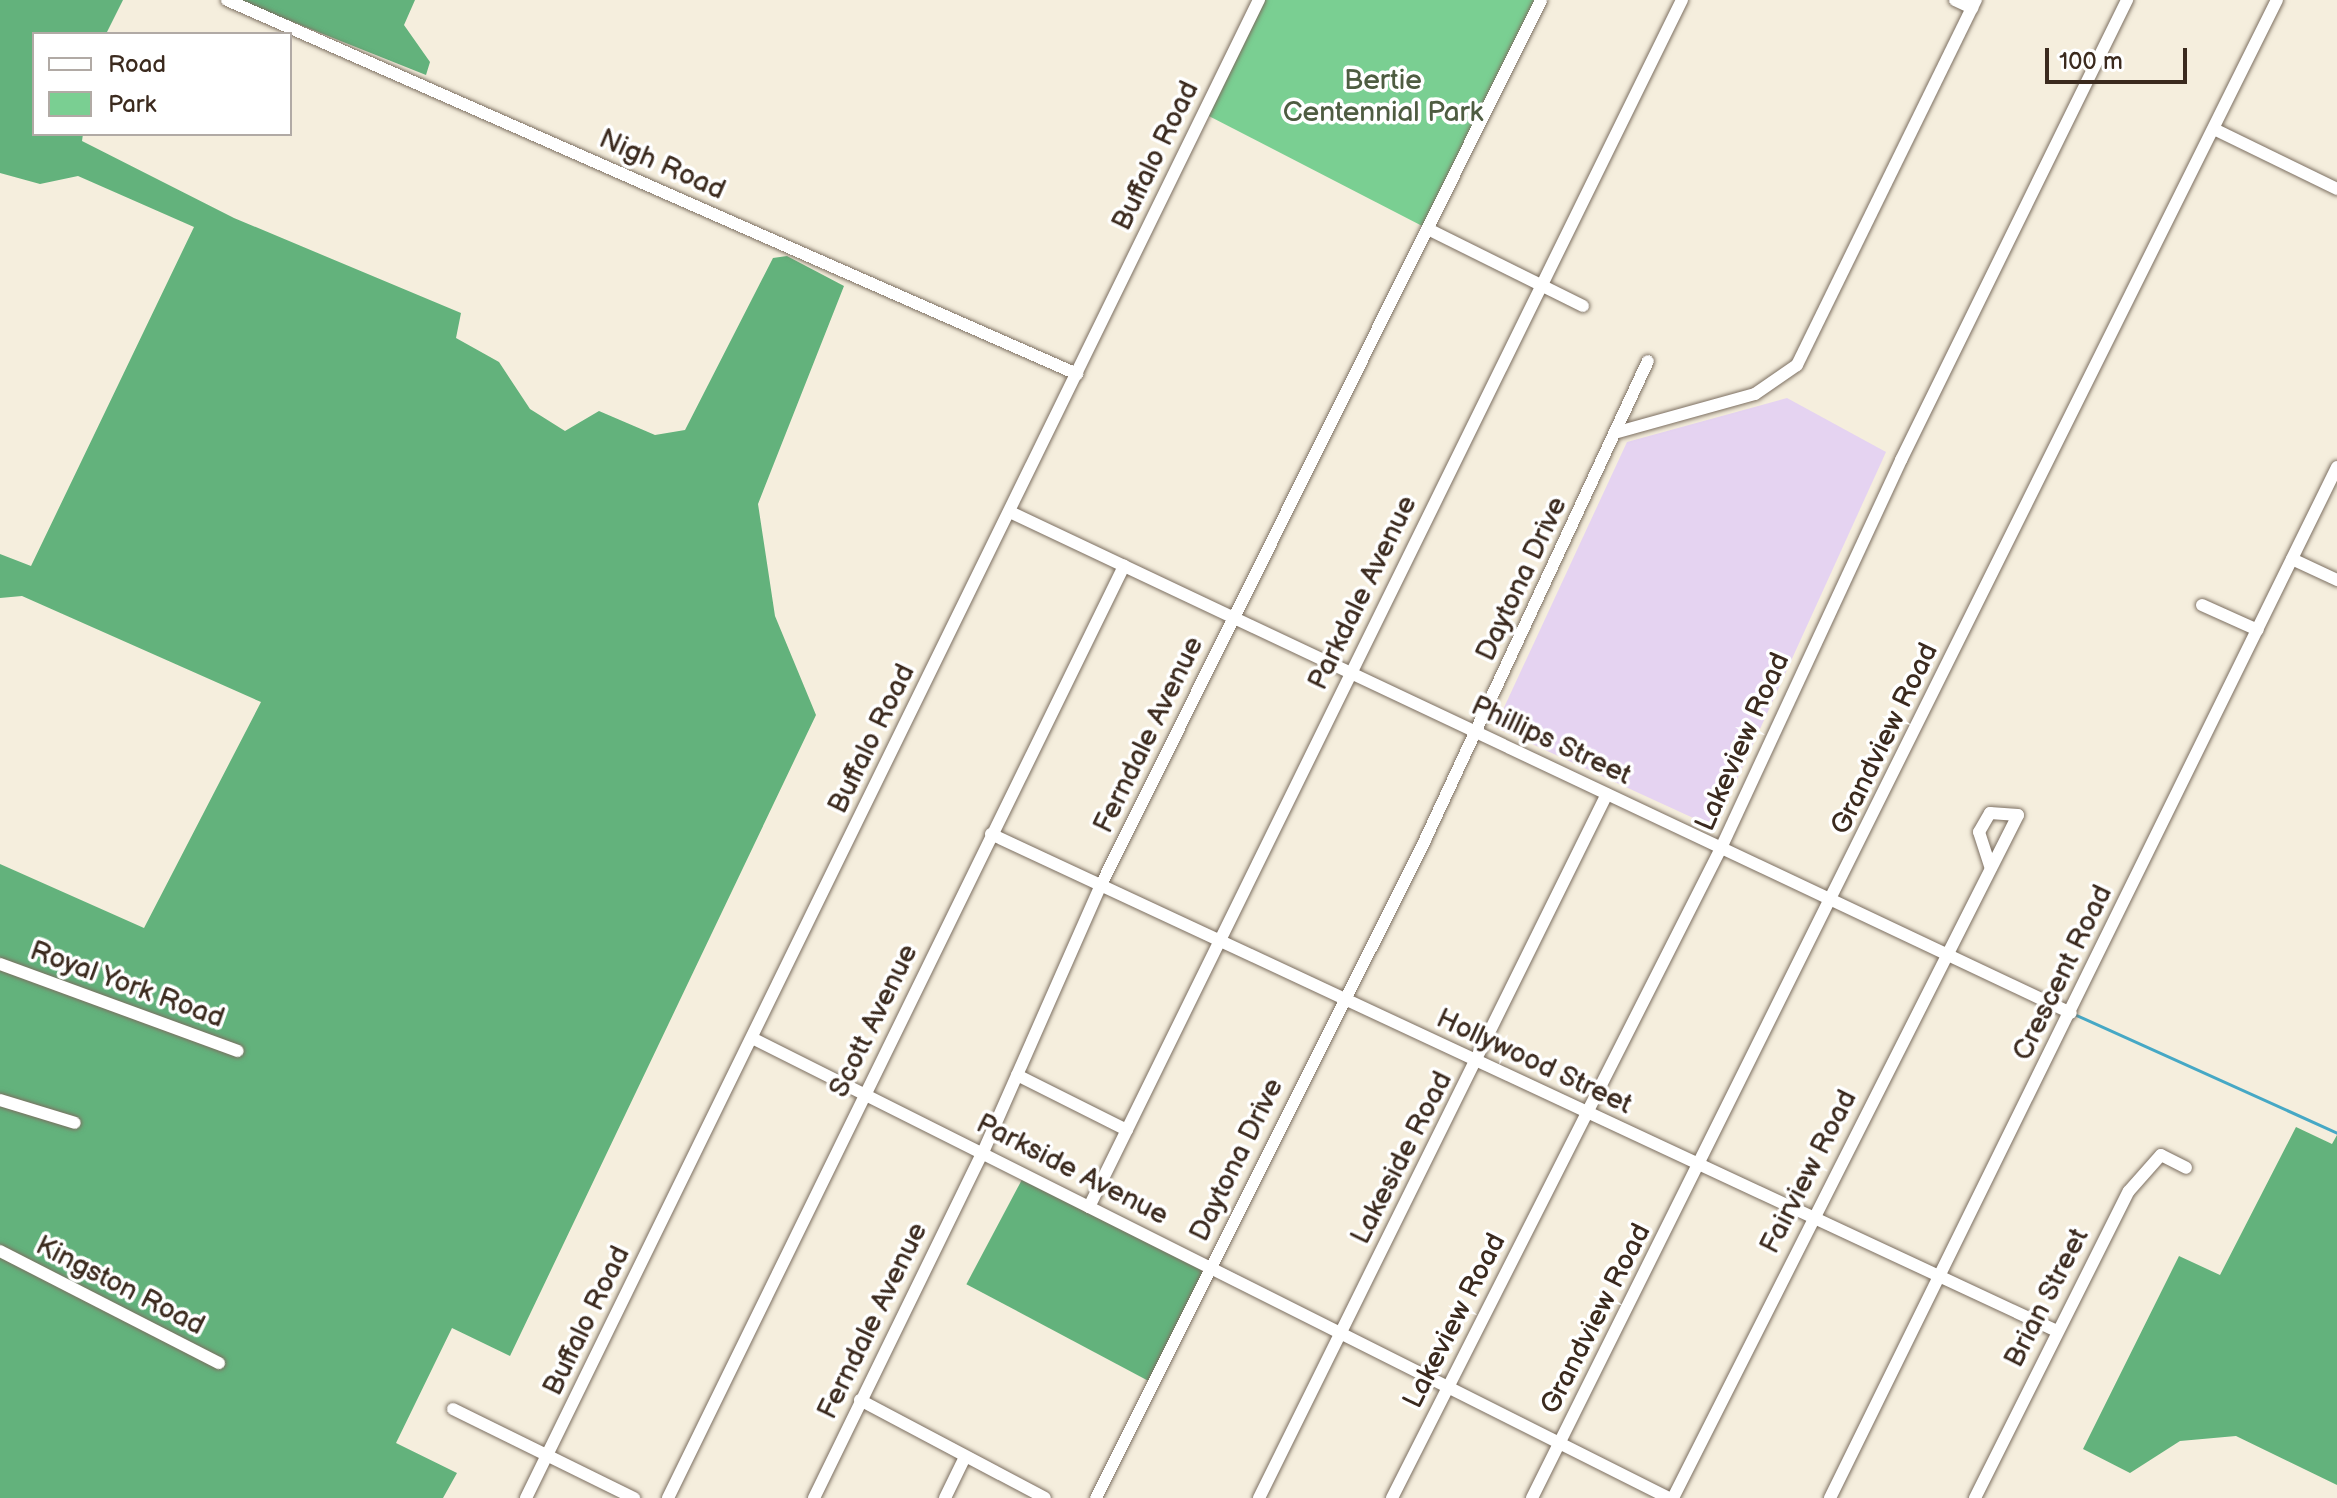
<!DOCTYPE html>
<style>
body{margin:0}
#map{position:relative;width:2337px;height:1498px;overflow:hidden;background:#f5eedd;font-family:"Balsamiq Sans",sans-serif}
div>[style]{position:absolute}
.built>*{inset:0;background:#e5d3f1}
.green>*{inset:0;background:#7acf92}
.forest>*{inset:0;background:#63b27c;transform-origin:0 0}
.stream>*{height:3px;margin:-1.5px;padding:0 1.5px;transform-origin:1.5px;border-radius:1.5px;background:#46a8c5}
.roads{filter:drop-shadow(0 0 2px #7c6f61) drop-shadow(0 0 2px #7c6f61)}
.minor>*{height:12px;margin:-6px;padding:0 6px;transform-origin:6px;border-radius:6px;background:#fff}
span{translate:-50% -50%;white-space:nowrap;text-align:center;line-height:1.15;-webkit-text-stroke:7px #fff;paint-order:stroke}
.park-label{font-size:28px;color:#4e5c41}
.street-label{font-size:28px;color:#3b2a1e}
.legend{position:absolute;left:32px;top:32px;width:260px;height:104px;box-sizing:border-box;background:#fff;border:2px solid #b1aaa5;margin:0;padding:10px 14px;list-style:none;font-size:24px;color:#3b2a1e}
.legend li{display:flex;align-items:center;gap:16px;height:40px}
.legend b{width:40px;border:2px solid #b1aaa5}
.scale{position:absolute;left:2045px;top:48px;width:142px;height:36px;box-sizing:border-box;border:4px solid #3b2a1e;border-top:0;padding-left:10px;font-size:24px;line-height:28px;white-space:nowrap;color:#3b2a1e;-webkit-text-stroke:6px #fff;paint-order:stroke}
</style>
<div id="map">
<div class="built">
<div style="clip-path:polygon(1787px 398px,1886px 452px,1715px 828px,1495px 727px,1627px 442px)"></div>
</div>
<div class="green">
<div style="clip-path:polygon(1258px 0,1540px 0,1428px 229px,1203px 113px)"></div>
</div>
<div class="forest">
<div style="clip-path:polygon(0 0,123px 0,106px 34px,34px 34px,34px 134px,83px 134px,82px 141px,234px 218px,461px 313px,456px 338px,499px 362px,530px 409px,565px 431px,599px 411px,655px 435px,685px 430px,773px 258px,787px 256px,844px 286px,758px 504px,775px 616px,816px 715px,510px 1356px,452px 1328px,396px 1443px,457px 1473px,443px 1498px,0 1498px,0 864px,144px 928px,261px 702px,22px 596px,0 598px,0 554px,31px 566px,194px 227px,78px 176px,40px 184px,0 173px)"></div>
<div style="clip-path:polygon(238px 0,415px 0,404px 25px,430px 62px,426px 75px)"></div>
<div style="clip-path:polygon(2296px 1127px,2332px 1144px,2337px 1135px,2337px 1485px,2236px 1436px,2180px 1441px,2130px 1473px,2083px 1449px,2179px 1256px,2220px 1275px)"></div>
<div style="left:1026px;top:1172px;width:209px;height:127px;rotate:28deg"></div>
</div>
<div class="stream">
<div style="left:2074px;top:1014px;width:289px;rotate:24.3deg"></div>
</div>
<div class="roads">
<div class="minor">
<div style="left:227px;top:0;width:929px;rotate:23.75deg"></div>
<div style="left:1955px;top:0;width:19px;rotate:25deg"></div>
<div style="left:2214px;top:129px;width:137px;rotate:26deg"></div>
<div style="left:1428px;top:229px;width:173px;rotate:26.4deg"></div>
<div style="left:1618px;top:432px;width:142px;rotate:-15.5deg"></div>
<div style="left:1755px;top:394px;width:51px;rotate:-34.6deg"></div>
<div style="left:1797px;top:365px;width:407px;rotate:-63.9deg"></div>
<div style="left:1010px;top:512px;width:1173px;rotate:25.28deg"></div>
<div style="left:2292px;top:559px;width:50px;rotate:25deg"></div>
<div style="left:2202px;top:605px;width:61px;rotate:24.1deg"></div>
<div style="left:991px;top:834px;width:1176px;rotate:25deg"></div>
<div style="left:0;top:964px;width:253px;rotate:20.1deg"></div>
<div style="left:752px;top:1038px;width:1026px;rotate:26.64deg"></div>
<div style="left:1017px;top:1075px;width:123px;rotate:26.6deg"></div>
<div style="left:0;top:1100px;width:78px;rotate:17deg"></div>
<div style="left:1089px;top:1207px;width:1345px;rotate:-63.84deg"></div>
<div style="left:0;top:1251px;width:246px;rotate:27.1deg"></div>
<div style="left:860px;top:1400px;width:209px;rotate:27.9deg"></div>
<div style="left:453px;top:1409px;width:202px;rotate:26.2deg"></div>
<div style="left:526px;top:1498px;width:1668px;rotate:-63.93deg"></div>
<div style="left:668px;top:1498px;width:1038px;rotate:-63.93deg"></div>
<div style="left:814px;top:1498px;width:387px;rotate:-64deg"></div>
<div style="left:984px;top:1150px;width:290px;rotate:-66.2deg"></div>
<div style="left:1101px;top:885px;width:988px;rotate:-63.56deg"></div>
<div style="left:945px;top:1498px;width:46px;rotate:-64deg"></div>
<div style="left:1096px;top:1498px;width:736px;rotate:-63.43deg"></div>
<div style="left:1425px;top:840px;width:528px;rotate:-65.04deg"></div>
<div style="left:1259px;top:1498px;width:785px;rotate:-63.7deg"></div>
<div style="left:1392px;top:1498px;width:729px;rotate:-63.15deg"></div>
<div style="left:1721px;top:848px;width:428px;rotate:-65.1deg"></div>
<div style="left:1901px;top:460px;width:513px;rotate:-63.83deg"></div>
<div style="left:1532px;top:1498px;width:1673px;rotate:-63.56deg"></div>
<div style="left:1673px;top:1498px;width:765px;rotate:-63.2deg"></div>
<div style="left:2018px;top:815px;width:28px;rotate:-176deg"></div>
<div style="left:1990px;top:813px;width:22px;rotate:120deg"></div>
<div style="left:1979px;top:832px;width:38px;rotate:72deg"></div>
<div style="left:1830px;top:1498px;width:1149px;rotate:-63.81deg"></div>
<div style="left:1975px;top:1498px;width:343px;rotate:-63.4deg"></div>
<div style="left:2129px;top:1191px;width:48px;rotate:-48.4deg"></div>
<div style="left:2161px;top:1155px;width:28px;rotate:27deg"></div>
</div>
</div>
<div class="park-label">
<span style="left:1383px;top:97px">Bertie<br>Centennial Park</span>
</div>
<div class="street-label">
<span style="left:1156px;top:156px;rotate:-64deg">Buffalo Road</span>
<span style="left:662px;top:165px;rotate:24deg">Nigh Road</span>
<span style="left:1522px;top:579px;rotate:-65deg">Daytona Drive</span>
<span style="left:1363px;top:593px;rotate:-64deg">Parkdale Avenue</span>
<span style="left:1149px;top:735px;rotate:-64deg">Ferndale Avenue</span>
<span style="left:872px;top:739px;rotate:-64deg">Buffalo Road</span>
<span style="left:1885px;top:739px;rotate:-64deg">Grandview Road</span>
<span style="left:1551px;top:741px;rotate:25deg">Phillips Street</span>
<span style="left:1743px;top:742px;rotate:-66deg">Lakeview Road</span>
<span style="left:2063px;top:973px;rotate:-64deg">Crescent Road</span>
<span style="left:127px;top:985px;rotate:20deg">Royal York Road</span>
<span style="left:874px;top:1021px;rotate:-64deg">Scott Avenue</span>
<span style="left:1534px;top:1062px;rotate:25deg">Hollywood Street</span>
<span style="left:1402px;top:1158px;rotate:-63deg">Lakeside Road</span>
<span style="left:1237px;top:1160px;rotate:-64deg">Daytona Drive</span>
<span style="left:1072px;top:1170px;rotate:27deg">Parkside Avenue</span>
<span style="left:1809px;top:1172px;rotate:-63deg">Fairview Road</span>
<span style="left:120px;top:1286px;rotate:27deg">Kingston Road</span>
<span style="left:2047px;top:1298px;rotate:-63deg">Brian Street</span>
<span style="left:1596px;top:1319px;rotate:-63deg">Grandview Road</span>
<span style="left:587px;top:1321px;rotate:-64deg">Buffalo Road</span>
<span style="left:873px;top:1321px;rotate:-64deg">Ferndale Avenue</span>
<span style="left:1455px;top:1321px;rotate:-63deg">Lakeview Road</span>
</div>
<ul class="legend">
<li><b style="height:10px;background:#fff"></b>Road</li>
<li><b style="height:22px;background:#7acf92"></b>Park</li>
</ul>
<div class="scale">100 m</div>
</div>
